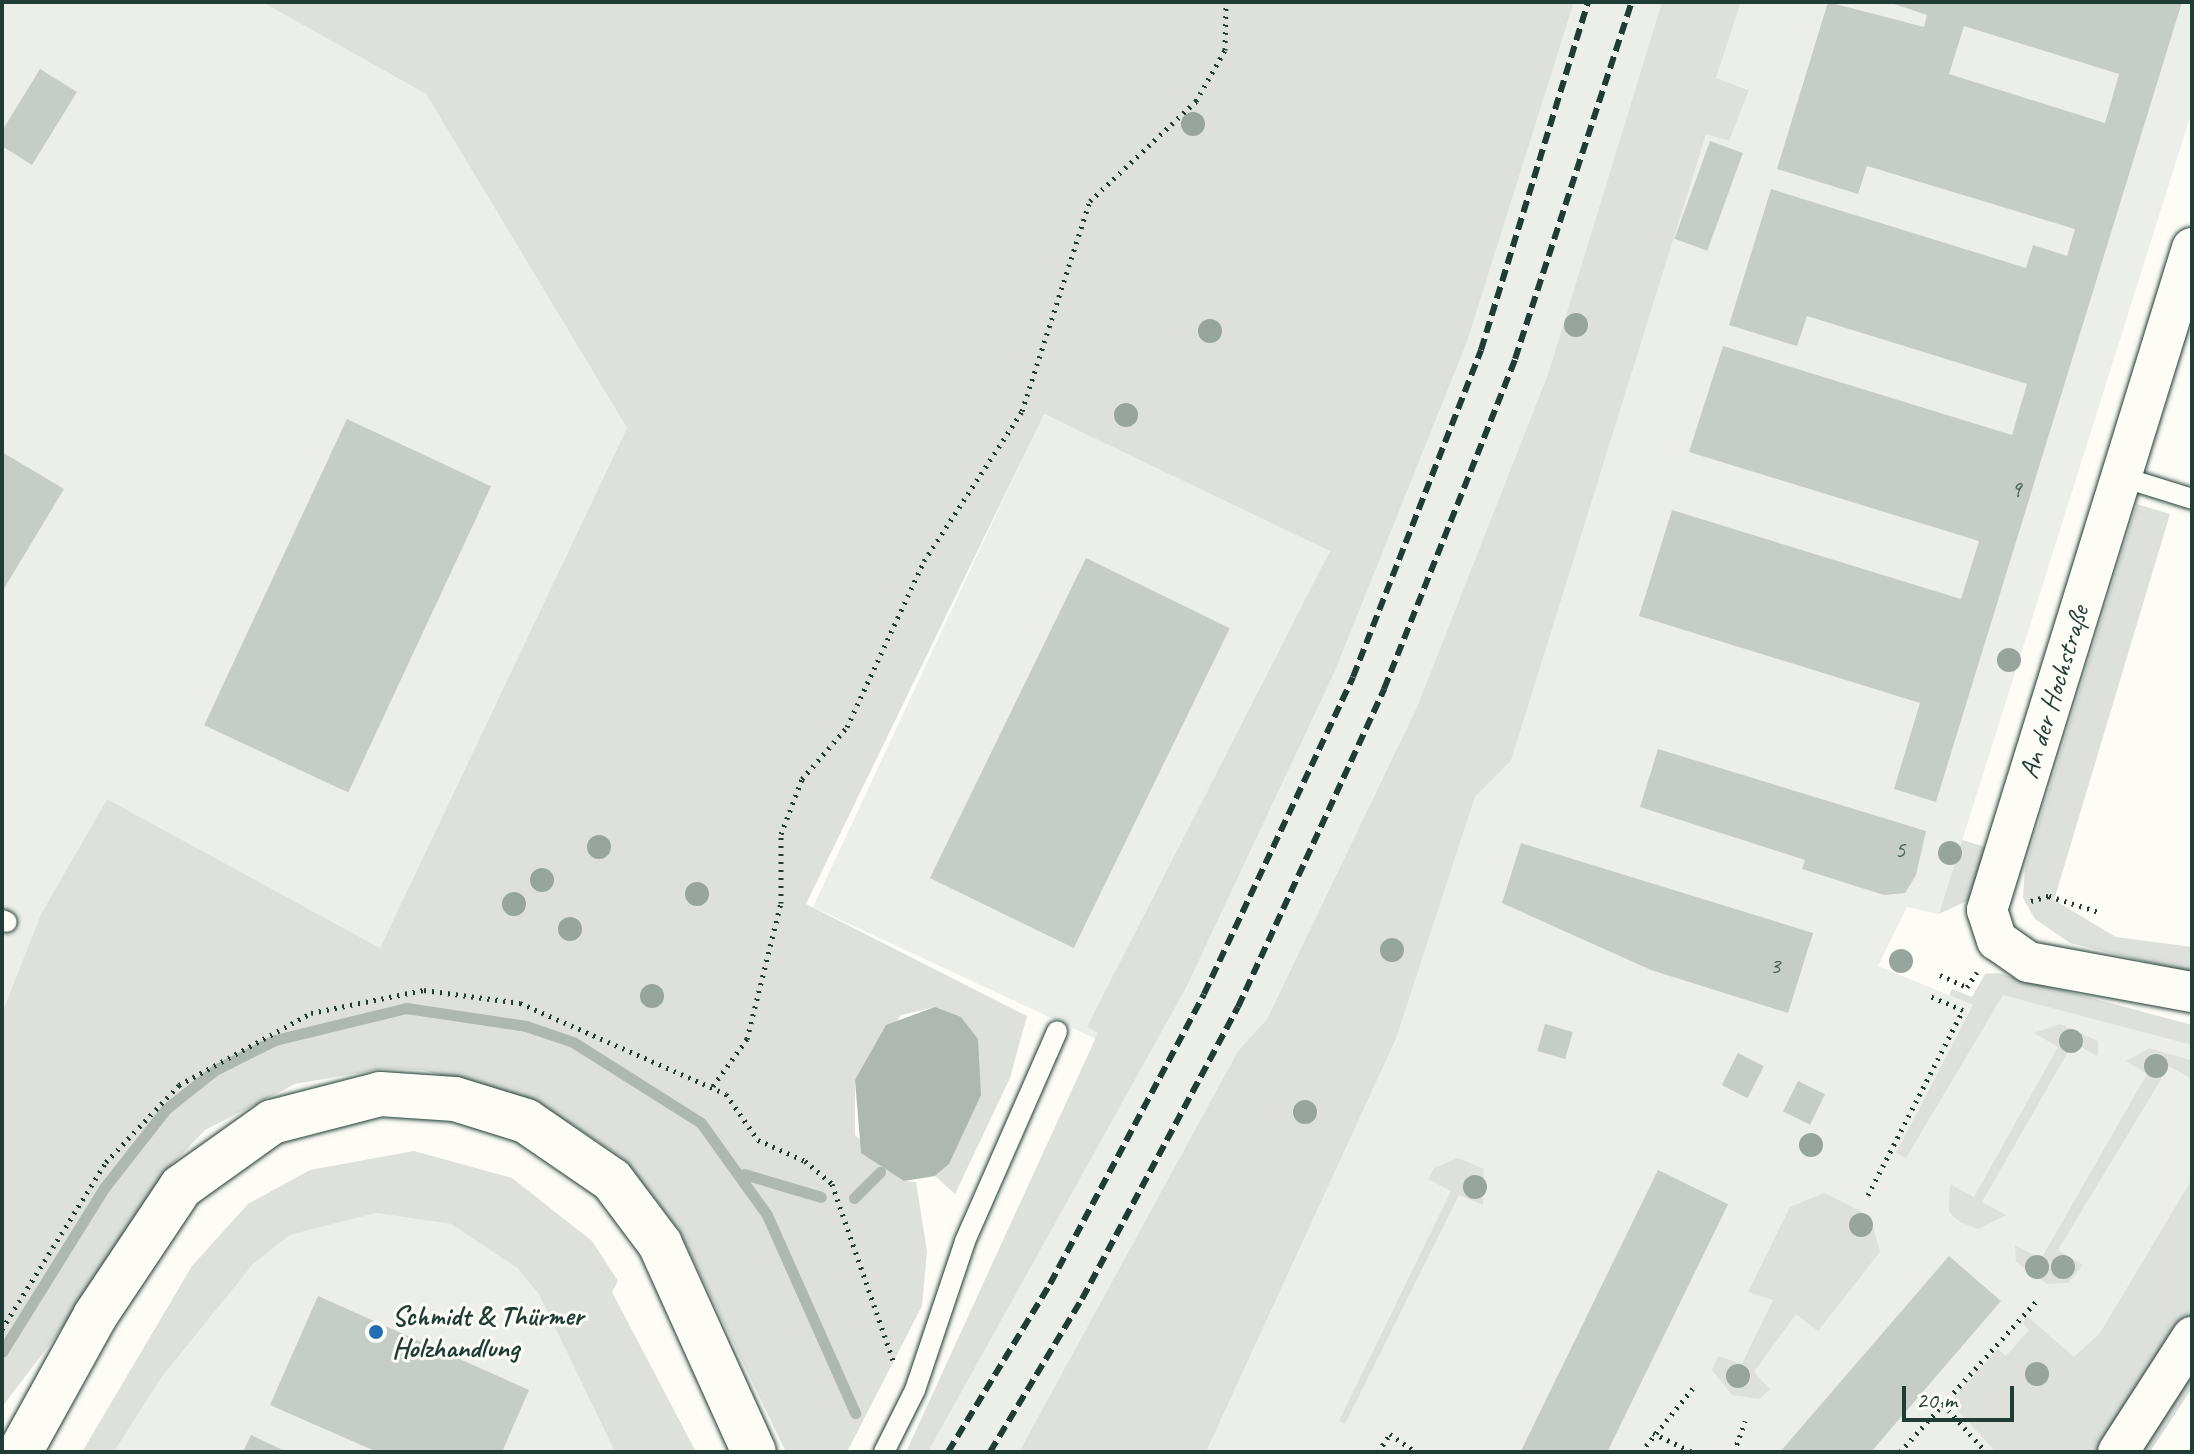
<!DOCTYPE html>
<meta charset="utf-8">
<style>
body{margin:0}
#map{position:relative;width:2194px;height:1454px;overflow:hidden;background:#fdfcf7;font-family:Caveat,sans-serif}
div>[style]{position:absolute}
.built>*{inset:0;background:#eceee9;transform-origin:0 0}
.green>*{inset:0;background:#dde0db}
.water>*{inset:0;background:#aeb8b1}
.stream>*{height:11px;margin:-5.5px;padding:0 5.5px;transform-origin:5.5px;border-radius:5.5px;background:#aeb8b1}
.building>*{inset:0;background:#c6cdc7;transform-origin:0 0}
.path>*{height:5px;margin-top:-2.5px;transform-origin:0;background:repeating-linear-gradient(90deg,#1f3d34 0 2px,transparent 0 8px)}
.roads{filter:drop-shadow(0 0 2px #1f3d34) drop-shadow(0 0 2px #1f3d34)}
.service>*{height:20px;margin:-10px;padding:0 10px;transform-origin:10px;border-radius:10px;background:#fdfcf7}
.minor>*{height:40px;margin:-20px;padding:0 20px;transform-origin:20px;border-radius:20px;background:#fdfcf7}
.secondary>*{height:44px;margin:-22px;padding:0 22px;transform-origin:22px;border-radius:22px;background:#fdfcf7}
.rail>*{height:6px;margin-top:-3px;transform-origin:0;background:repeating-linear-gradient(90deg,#1f3d34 0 12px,transparent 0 18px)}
.trees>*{width:24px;height:24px;margin:-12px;border-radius:50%;background:#98a59e}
.dots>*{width:22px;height:22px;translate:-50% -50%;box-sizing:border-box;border:4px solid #fdfcf7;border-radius:50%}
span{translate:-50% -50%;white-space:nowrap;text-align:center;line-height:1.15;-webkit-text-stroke:6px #fdfcf7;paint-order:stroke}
.number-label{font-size:24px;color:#496159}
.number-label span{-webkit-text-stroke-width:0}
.street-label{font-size:28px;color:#1f3d34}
.poi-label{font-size:28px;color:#1f3d34;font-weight:700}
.left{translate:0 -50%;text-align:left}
.frame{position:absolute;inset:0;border:4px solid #1f3d34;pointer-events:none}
.scale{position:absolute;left:1902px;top:1386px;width:112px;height:36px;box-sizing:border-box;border:4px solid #1f3d34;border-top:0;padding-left:10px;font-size:24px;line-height:28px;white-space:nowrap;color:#1f3d34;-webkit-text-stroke:6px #fdfcf7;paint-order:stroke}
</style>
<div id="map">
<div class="built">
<div style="clip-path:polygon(2px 2px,262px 2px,426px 94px,627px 428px,380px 948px,107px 799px,41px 914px,2px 1013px)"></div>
<div style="clip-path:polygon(1574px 2px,1662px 2px,1548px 374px,1417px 707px,1267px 1019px,1238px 1051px,1019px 1452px,928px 1452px,1186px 988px,1335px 671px,1467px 342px)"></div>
<div style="clip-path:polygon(1741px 2px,2192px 2px,2192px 111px,1939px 914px,1907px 907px,1878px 966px,1973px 1005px,1987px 977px,2192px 1025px,2192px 1228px,2121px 1339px,1994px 1452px,1206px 1452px,1396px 1039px,1475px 797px,1511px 761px,1706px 133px,1729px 141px,1748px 89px,1716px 78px)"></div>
<div style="left:1043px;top:414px;width:318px;height:544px;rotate:25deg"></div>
<div style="clip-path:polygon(376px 1213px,451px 1224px,517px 1268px,539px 1293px,615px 1452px,114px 1452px,161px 1378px,254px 1263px,290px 1235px)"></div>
</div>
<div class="green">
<div style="clip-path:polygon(262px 2px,1574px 2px,1467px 342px,1335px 671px,1186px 988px,928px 1452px,906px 1452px,1098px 1033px,1087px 1027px,1330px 551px,1044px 414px,806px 904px,1027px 1016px,1010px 1078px,955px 1194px,935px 1176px,949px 1164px,935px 1007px,901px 1015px,855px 1080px,855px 1135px,904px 1181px,916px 1182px,927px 1251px,922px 1306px,847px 1452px,786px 1452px,679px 1230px,625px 1160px,537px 1101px,422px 1070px,382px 1069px,295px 1084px,205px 1130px,164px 1173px,78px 1307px,2px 1407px,2px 1013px,41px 914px,107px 799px,380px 948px,627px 428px,426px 94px)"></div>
<div style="clip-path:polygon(1662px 2px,1741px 2px,1716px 78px,1749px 90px,1729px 141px,1706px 134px,1511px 761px,1475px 797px,1396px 1039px,1206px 1452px,1019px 1452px,1238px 1051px,1267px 1019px,1417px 707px,1548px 374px)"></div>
<div style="clip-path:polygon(2137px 504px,2170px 514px,2054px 900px,2116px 937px,2192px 947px,2192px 973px,2070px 943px,2035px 919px,2023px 898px,2025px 868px)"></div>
<div style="clip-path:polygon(1962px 840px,1986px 847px,1969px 900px,1939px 914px)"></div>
<div style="clip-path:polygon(1998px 973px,2192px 1025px,2192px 1045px,2003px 995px,1906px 1158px,1896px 1153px,1973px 1005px,1949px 995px,1952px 989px,1972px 997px,1985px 974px)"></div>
<div style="clip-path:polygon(2060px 1024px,2098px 1041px,2098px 1056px,2073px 1043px,1982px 1202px,2006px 1215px,1978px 1229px,1960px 1222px,1949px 1212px,1950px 1184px,1974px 1197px,2058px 1047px,2034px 1033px)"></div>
<div style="clip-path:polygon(2150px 1048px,2190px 1060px,2192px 1079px,2169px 1066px,2058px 1250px,2083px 1265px,2068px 1283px,2047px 1284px,2016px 1262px,2015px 1245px,2041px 1259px,2147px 1074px,2126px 1061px)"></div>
<div style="clip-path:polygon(414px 1151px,512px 1178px,592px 1241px,618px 1281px,612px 1292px,696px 1452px,615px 1452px,539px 1294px,517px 1268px,451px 1224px,376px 1213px,290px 1235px,254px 1263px,161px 1378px,114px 1452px,82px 1452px,192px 1266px,248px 1204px,310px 1170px)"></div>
<div style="clip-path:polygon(1458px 1158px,1484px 1169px,1483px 1205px,1459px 1195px,1345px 1424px,1339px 1421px,1451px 1191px,1428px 1179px,1434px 1168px)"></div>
<div style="clip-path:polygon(2192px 1179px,2192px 1317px,2106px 1452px,1995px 1451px,1950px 1402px,1998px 1349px,2006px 1356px,2029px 1330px,2022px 1323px,2028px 1317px,2074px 1357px,2100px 1333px)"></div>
<div style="clip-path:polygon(1824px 1193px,1870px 1216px,1880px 1252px,1818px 1331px,1796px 1314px,1754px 1372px,1770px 1389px,1760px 1399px,1732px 1395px,1712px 1370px,1718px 1356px,1742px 1364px,1773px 1300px,1748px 1292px,1790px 1207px)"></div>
<div style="clip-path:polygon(2192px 1358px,2192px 1388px,2150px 1452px,2130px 1452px)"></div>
</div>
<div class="water">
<div style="clip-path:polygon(935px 1007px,961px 1017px,978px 1039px,981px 1095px,949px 1164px,935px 1176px,904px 1181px,861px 1153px,855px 1080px,886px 1025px)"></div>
</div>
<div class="stream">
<div style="left:744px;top:1174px;width:80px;rotate:16.6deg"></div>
<div style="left:854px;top:1198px;width:37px;rotate:-45deg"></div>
<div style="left:2px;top:1352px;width:193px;rotate:-58.1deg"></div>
<div style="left:104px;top:1188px;width:100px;rotate:-51.9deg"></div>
<div style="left:166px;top:1109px;width:63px;rotate:-38.5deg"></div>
<div style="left:215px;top:1070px;width:67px;rotate:-26.6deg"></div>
<div style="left:275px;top:1040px;width:135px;rotate:-13.7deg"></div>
<div style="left:406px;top:1008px;width:121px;rotate:8.5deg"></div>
<div style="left:526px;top:1026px;width:50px;rotate:18.8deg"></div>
<div style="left:573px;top:1042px;width:151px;rotate:32.3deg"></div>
<div style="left:701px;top:1123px;width:113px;rotate:54.3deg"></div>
<div style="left:767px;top:1215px;width:217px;rotate:66deg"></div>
</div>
<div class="building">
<div style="clip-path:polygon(evenodd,1828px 2px,1924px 27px,1927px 15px,1888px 2px,2182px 2px,1936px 802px,1894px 789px,1920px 703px,1639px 616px,1672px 510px,1961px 599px,1979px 541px,1689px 452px,1723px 346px,2012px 435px,2027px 384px,1807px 316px,1797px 346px,1729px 325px,1771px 189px,2026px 268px,2033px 245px,2067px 256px,2075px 229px,1867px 166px,1858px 194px,1777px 169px,1828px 2px,1964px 26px,2119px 74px,2105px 123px,1949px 74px,1964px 26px)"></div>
<div style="clip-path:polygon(40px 69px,77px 92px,32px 165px,2px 146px,2px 131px)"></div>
<div style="left:1710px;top:141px;width:35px;height:104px;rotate:20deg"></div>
<div style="left:347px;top:419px;width:159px;height:338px;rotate:25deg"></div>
<div style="clip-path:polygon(2px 452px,64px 489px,2px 592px)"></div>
<div style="left:1086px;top:558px;width:160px;height:356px;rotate:26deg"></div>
<div style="clip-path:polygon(1658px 749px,1926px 831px,1916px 875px,1905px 893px,1884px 895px,1802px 869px,1805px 860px,1640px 807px)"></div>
<div style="clip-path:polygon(1521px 843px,1813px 933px,1788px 1013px,1651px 970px,1502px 903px)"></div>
<div style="left:1545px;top:1024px;width:29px;height:28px;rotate:16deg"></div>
<div style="left:1738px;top:1053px;width:29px;height:36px;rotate:27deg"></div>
<div style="left:1798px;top:1081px;width:30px;height:34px;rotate:26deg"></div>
<div style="left:1658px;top:1170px;width:78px;height:313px;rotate:26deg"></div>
<div style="clip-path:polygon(1949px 1256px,2001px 1301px,1871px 1452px,1780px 1452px)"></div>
<div style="clip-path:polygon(318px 1296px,529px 1390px,502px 1452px,377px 1452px,270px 1405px)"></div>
<div style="clip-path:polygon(251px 1435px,287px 1452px,243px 1452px)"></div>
</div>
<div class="path">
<div style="left:2031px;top:901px;width:19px;rotate:-16deg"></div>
<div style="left:2049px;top:896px;width:52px;rotate:17.7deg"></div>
<div style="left:1940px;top:975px;width:30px;rotate:24deg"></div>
<div style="left:1967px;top:987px;width:18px;rotate:-56deg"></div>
<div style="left:713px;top:1086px;width:58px;rotate:-54.1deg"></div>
<div style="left:747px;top:1039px;width:140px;rotate:-76deg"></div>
<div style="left:781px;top:903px;width:69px;rotate:-90deg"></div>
<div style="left:781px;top:834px;width:59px;rotate:-69.1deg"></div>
<div style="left:802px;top:779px;width:69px;rotate:-49.1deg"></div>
<div style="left:847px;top:727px;width:183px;rotate:-65.1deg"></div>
<div style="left:924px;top:561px;width:179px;rotate:-56.8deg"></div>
<div style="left:1022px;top:411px;width:221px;rotate:-72.1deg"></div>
<div style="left:1090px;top:201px;width:146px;rotate:-43.3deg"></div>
<div style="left:1196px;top:101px;width:59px;rotate:-60.4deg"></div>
<div style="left:1225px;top:50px;width:48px;rotate:-88.8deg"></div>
<div style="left:1868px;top:1195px;width:208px;rotate:-62.8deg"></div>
<div style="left:1963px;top:1010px;width:36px;rotate:-157deg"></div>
<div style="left:2px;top:1329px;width:197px;rotate:-58.1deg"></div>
<div style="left:106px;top:1162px;width:106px;rotate:-46.5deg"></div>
<div style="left:179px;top:1085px;width:150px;rotate:-28.6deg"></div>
<div style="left:311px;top:1013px;width:115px;rotate:-11.5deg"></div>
<div style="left:424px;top:990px;width:97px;rotate:7.7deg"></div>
<div style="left:520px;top:1003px;width:225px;rotate:23.8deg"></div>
<div style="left:726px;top:1094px;width:56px;rotate:55.2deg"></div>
<div style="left:758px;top:1140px;width:51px;rotate:24.1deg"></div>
<div style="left:805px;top:1161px;width:35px;rotate:40deg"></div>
<div style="left:832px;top:1184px;width:189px;rotate:70.9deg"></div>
<div style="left:1943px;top:1404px;width:64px;rotate:48.1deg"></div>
<div style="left:1653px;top:1433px;width:43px;rotate:26deg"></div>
<div style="left:1378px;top:1452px;width:22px;rotate:-56deg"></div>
<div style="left:1390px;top:1434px;width:32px;rotate:35deg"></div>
<div style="left:1641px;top:1452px;width:82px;rotate:-50.9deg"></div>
<div style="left:1734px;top:1452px;width:33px;rotate:-70deg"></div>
<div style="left:1900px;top:1452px;width:207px;rotate:-47.9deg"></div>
</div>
<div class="roads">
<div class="service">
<div style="left:2122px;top:477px;width:73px;rotate:17.4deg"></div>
<div style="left:2px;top:920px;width:5px;rotate:22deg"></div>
<div style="left:884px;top:1452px;width:69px;rotate:-63.4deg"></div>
<div style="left:915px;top:1390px;width:157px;rotate:-71.4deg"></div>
<div style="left:965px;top:1241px;width:229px;rotate:-66.3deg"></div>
</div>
<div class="minor">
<div style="left:2192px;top:248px;width:693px;rotate:107.21deg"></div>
<div style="left:1987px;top:910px;width:32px;rotate:72deg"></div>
<div style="left:1997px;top:940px;width:38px;rotate:35deg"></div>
<div style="left:2028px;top:962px;width:167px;rotate:10.4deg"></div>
<div style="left:2118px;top:1452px;width:137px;rotate:-57.2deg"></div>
</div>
<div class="secondary">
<div style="left:20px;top:1452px;width:155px;rotate:-61.1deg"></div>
<div style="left:95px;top:1316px;width:155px;rotate:-56.3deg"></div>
<div style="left:181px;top:1187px;width:112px;rotate:-35.5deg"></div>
<div style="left:272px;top:1122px;width:112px;rotate:-14.5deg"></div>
<div style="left:380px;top:1094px;width:75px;rotate:3.8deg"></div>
<div style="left:455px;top:1099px;width:74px;rotate:17.2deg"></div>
<div style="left:526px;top:1121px;width:104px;rotate:34.5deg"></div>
<div style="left:612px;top:1180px;width:80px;rotate:53.1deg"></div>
<div style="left:660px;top:1244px;width:228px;rotate:65.7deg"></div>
</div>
</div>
<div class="rail">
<div style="left:948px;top:1452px;width:197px;rotate:-58.7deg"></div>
<div style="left:1050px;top:1284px;width:328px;rotate:-62deg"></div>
<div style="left:1204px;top:994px;width:350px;rotate:-64.8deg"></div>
<div style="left:1353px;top:677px;width:351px;rotate:-68.6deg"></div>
<div style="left:1481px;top:350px;width:364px;rotate:-72.9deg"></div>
<div style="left:990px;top:1452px;width:179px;rotate:-59deg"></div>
<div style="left:1082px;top:1299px;width:331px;rotate:-61.9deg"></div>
<div style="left:1238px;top:1007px;width:350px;rotate:-65.3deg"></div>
<div style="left:1384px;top:689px;width:355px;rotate:-68.3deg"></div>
<div style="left:1515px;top:359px;width:376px;rotate:-71.9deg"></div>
</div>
<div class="trees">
<div style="left:1193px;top:124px"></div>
<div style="left:1576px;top:325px"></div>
<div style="left:1210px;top:331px"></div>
<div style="left:1126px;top:415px"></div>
<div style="left:2009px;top:660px"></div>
<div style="left:599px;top:847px"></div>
<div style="left:1950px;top:853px"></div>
<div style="left:542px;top:880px"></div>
<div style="left:697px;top:894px"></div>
<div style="left:514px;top:904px"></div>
<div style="left:570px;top:929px"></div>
<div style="left:1392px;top:950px"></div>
<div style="left:1901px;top:961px"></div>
<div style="left:652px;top:996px"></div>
<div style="left:2071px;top:1041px"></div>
<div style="left:2156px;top:1066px"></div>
<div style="left:1305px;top:1112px"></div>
<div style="left:1811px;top:1145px"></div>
<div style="left:1475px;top:1187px"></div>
<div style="left:1861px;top:1225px"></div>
<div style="left:2037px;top:1267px"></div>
<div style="left:2063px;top:1267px"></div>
<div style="left:2037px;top:1374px"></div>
<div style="left:1738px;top:1376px"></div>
</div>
<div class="dots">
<div style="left:376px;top:1332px;background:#1f6fb2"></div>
</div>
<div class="number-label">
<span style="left:2016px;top:490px">9</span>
<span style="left:1900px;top:850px">5</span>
<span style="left:1775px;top:966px">3</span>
</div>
<div class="street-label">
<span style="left:2054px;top:692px;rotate:-73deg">An der Hochstraße</span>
</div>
<div class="poi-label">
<span class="left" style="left:392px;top:1332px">Schmidt &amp; Thürmer<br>Holzhandlung</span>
</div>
<div class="frame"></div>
<div class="scale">20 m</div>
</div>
